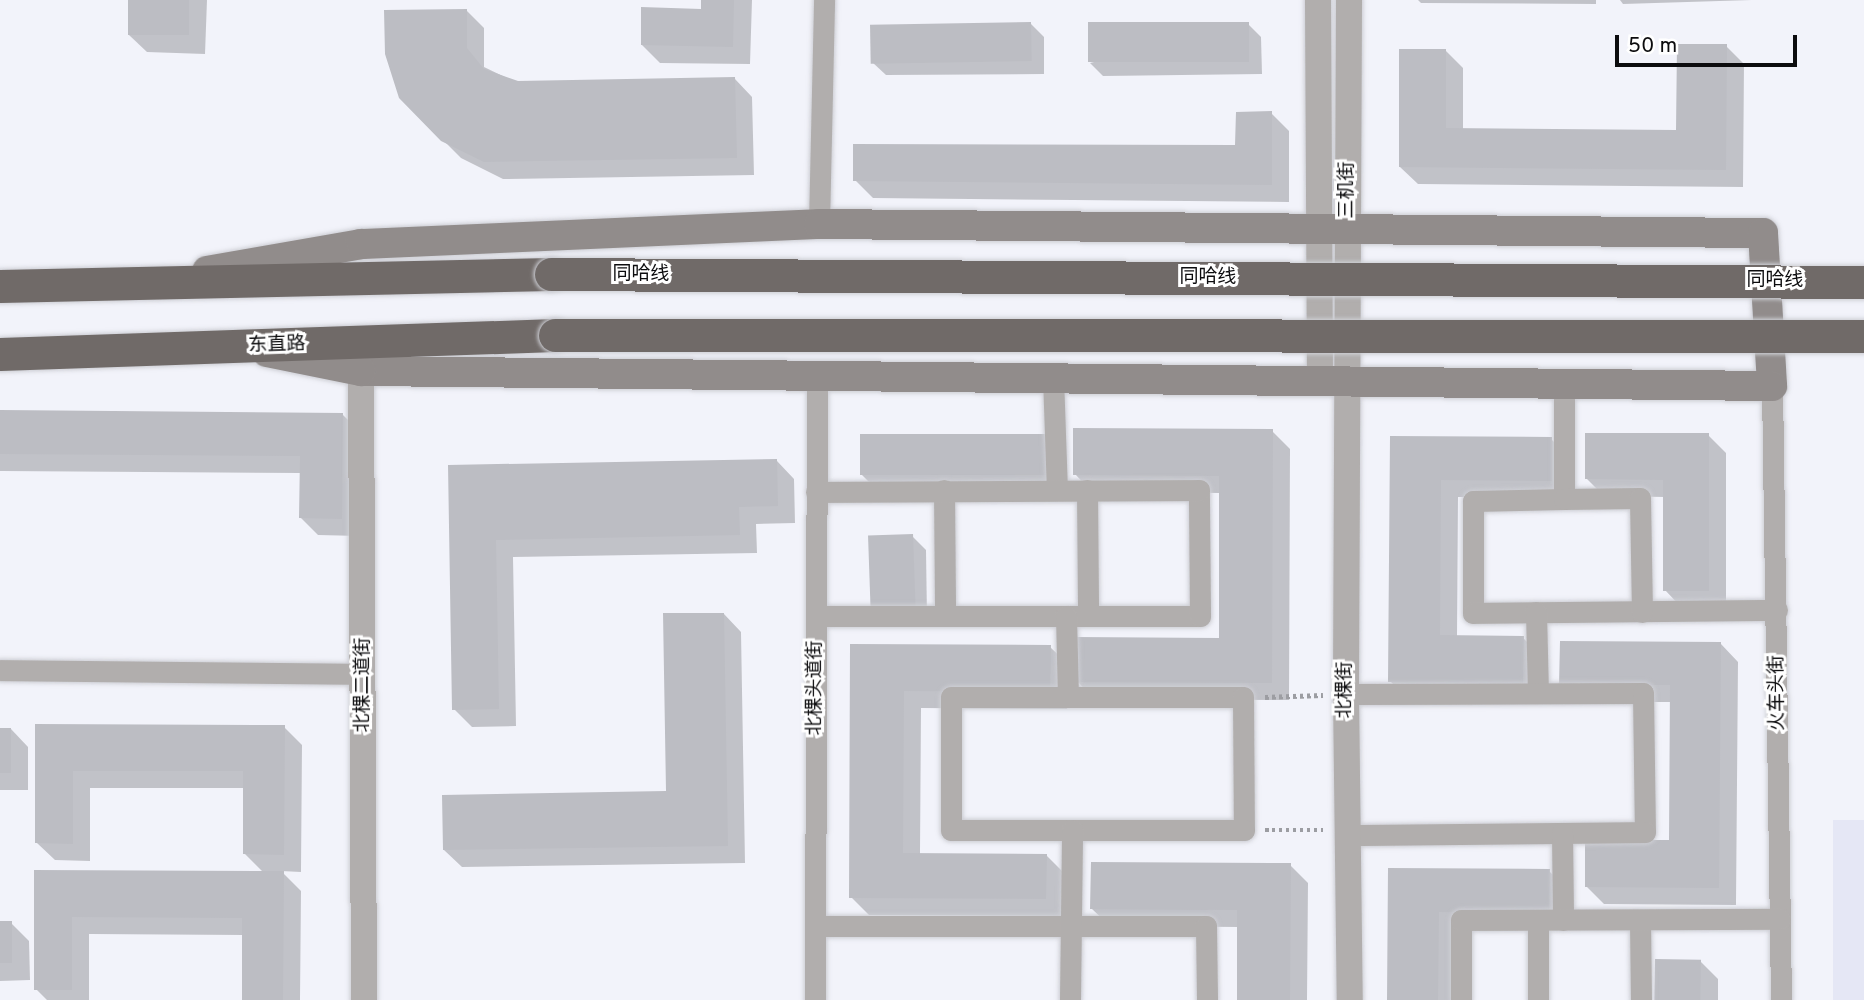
<!DOCTYPE html>
<meta charset="utf-8">
<style>
body{margin:0}
#map{position:relative;width:1864px;height:1000px;overflow:hidden;background:#f2f3fa;font-family:Overpass,"Noto Sans SC",sans-serif}
div>[style]{position:absolute}
.built>*{inset:0;background:#e5e7f5;transform-origin:0 0}
.shadow>*{inset:0;background:#0003}
.building>*{inset:0;background:#bcbdc3;transform-origin:0 0}
.path>*{height:4.5px;margin-top:-2.25px;transform-origin:0;background:repeating-linear-gradient(90deg,#9c9da2 0 3.5px,transparent 0 7px)}
.roads{filter:drop-shadow(0 0 2px #cdced4) drop-shadow(0 0 2px #cdced4)}
.minor>*{height:21px;margin:-10.5px;padding:0 10.5px;transform-origin:10.5px;border-radius:10.5px;background:#b1aead}
.tertiary>*{height:26px;margin:-13px;padding:0 13px;transform-origin:13px;border-radius:13px;background:#b1aead}
.secondary>*{height:30px;margin:-15px;padding:0 15px;transform-origin:15px;border-radius:15px;background:#918c8b}
.trunk>*{height:33px;margin:-16.5px;padding:0 16.5px;transform-origin:16.5px;border-radius:16.5px;background:#706a68}
.bridges{filter:drop-shadow(0 0 2px #cdced4) drop-shadow(0 0 2px #cdced4)}
.trunk-bridge>*{height:33px;margin:-16.5px;padding:0 16.5px;transform-origin:16.5px;border-radius:16.5px;background:#706a68}
span{translate:-50% -50%;white-space:nowrap;text-align:center;line-height:1.15;-webkit-text-stroke:6px #fff;paint-order:stroke}
.street-label{font-size:19px;color:#0c0c0e}
.scale{position:absolute;left:1615px;top:35px;width:182px;height:32px;box-sizing:border-box;border:4px solid #0c0c0e;border-top:0;padding-left:9px;font-size:21px;line-height:24px;white-space:nowrap;color:#0c0c0e;-webkit-text-stroke:5px #fff;paint-order:stroke}
</style>
<div id="map">
<div class="built">
<div style="left:1833px;top:820px;width:31px;height:180px"></div>
</div>
<div class="shadow">
<div style="clip-path:polygon(130px 0,207px 0,205px 54px,147px 52px,129px 35px)"></div>
<div style="clip-path:polygon(703px 0,752px 0,750px 64px,660px 63px,642px 45px,702px 11px)"></div>
<div style="clip-path:polygon(1418px 0,1596px 0,1596px 4px,1421px 3px)"></div>
<div style="clip-path:polygon(1620px 0,1752px 0,1623px 4px)"></div>
<div style="clip-path:polygon(466px 10px,484px 28px,484px 67px,517px 83px,735px 79px,752px 97px,754px 175px,503px 179px,461px 158px,400px 97px)"></div>
<div style="clip-path:polygon(1030px 23px,1044px 37px,1044px 74px,886px 75px,872px 62px)"></div>
<div style="clip-path:polygon(1248px 24px,1261px 37px,1262px 74px,1103px 76px,1090px 63px)"></div>
<div style="clip-path:polygon(1726px 46px,1744px 64px,1743px 187px,1418px 184px,1400px 167px,1446px 51px,1463px 68px,1463px 130px,1678px 132px)"></div>
<div style="clip-path:polygon(1271px 113px,1289px 131px,1289px 202px,873px 198px,855px 180px,1237px 147px)"></div>
<div style="clip-path:polygon(0 412px,342px 414px,360px 432px,360px 536px,318px 535px,301px 518px,301px 473px,0 471px)"></div>
<div style="clip-path:polygon(1272px 431px,1290px 449px,1289px 700px,1094px 699px,1077px 681px,1220px 640px,1221px 493px,1092px 492px,1075px 474px)"></div>
<div style="clip-path:polygon(1708px 435px,1726px 453px,1726px 608px,1682px 608px,1665px 590px,1665px 497px,1604px 496px,1587px 479px)"></div>
<div style="clip-path:polygon(1050px 436px,1063px 488px,875px 488px,861px 474px)"></div>
<div style="clip-path:polygon(1392px 438px,1551px 439px,1569px 457px,1569px 498px,1458px 497px,1457px 637px,1523px 638px,1541px 655px,1540px 700px,1408px 699px,1390px 681px)"></div>
<div style="clip-path:polygon(777px 461px,794px 479px,795px 523px,756px 524px,757px 553px,513px 557px,516px 726px,472px 727px,454px 709px,450px 467px)"></div>
<div style="clip-path:polygon(912px 536px,926px 550px,927px 618px,884px 619px)"></div>
<div style="clip-path:polygon(724px 614px,741px 632px,745px 863px,462px 867px,444px 850px,668px 793px)"></div>
<div style="clip-path:polygon(1721px 644px,1738px 662px,1736px 905px,1604px 904px,1586px 886px,1670px 842px,1671px 702px,1579px 702px)"></div>
<div style="clip-path:polygon(852px 645px,1050px 647px,1068px 664px,1067px 709px,921px 708px,920px 855px,1046px 855px,1064px 873px,1063px 916px,869px 915px,851px 897px)"></div>
<div style="clip-path:polygon(37px 725px,284px 727px,302px 745px,301px 872px,281px 871px,301px 891px,300px 1000px,244px 1000px,244px 935px,89px 934px,89px 1000px,47px 1000px,36px 989px,36px 872px,264px 873px,245px 854px,245px 788px,90px 788px,90px 861px,55px 860px,37px 843px)"></div>
<div style="clip-path:polygon(0 729px,11px 729px,28px 747px,28px 790px,0 790px)"></div>
<div style="clip-path:polygon(1290px 865px,1308px 883px,1307px 1000px,1239px 1000px,1239px 927px,1110px 926px,1092px 909px)"></div>
<div style="clip-path:polygon(1390px 870px,1549px 871px,1567px 889px,1566px 930px,1456px 929px,1455px 1000px,1389px 1000px)"></div>
<div style="clip-path:polygon(0 923px,11px 923px,29px 941px,30px 980px,0 981px)"></div>
<div style="clip-path:polygon(1700px 961px,1718px 979px,1718px 1000px,1657px 1000px)"></div>
</div>
<div class="building">
<div style="left:128px;top:0;width:61px;height:35px"></div>
<div style="clip-path:polygon(701px 0,734px 0,733px 47px,641px 45px,641px 7px,701px 9px)"></div>
<div style="clip-path:polygon(467px 9px,467px 48px,484px 69px,518px 81px,735px 77px,737px 158px,484px 162px,441px 141px,399px 98px,385px 54px,384px 10px)"></div>
<div style="left:1031px;top:22px;width:39px;height:161px;rotate:89deg"></div>
<div style="left:1249px;top:22px;width:40px;height:161px;rotate:90deg"></div>
<div style="clip-path:polygon(1677px 44px,1727px 44px,1726px 170px,1399px 167px,1399px 49px,1446px 49px,1446px 128px,1676px 130px)"></div>
<div style="clip-path:polygon(1272px 111px,1272px 185px,853px 181px,853px 144px,1235px 145px,1236px 112px)"></div>
<div style="clip-path:polygon(0 410px,343px 413px,342px 519px,299px 518px,300px 456px,0 454px)"></div>
<div style="clip-path:polygon(1073px 428px,1273px 429px,1272px 683px,1075px 682px,1075px 637px,1219px 638px,1219px 476px,1073px 475px)"></div>
<div style="clip-path:polygon(1585px 433px,1709px 433px,1709px 591px,1663px 591px,1663px 480px,1585px 479px)"></div>
<div style="left:860px;top:434px;width:191px;height:41px"></div>
<div style="clip-path:polygon(1390px 436px,1552px 437px,1552px 481px,1441px 480px,1440px 635px,1524px 636px,1523px 683px,1388px 682px)"></div>
<div style="clip-path:polygon(777px 459px,778px 506px,739px 507px,740px 535px,496px 540px,499px 709px,452px 710px,448px 465px)"></div>
<div style="left:913px;top:534px;width:72px;height:45px;rotate:88deg"></div>
<div style="clip-path:polygon(663px 613px,724px 613px,728px 846px,443px 850px,442px 795px,666px 791px)"></div>
<div style="clip-path:polygon(1560px 641px,1721px 642px,1719px 888px,1585px 887px,1585px 840px,1669px 840px,1670px 685px,1559px 685px)"></div>
<div style="clip-path:polygon(850px 644px,1051px 645px,1050px 692px,904px 691px,903px 853px,1047px 854px,1046px 899px,849px 898px)"></div>
<div style="clip-path:polygon(35px 724px,285px 725px,284px 855px,243px 854px,243px 771px,73px 771px,73px 844px,35px 843px)"></div>
<div style="left:0;top:728px;width:11px;height:45px"></div>
<div style="clip-path:polygon(1091px 862px,1291px 863px,1290px 1000px,1237px 1000px,1237px 910px,1090px 909px)"></div>
<div style="clip-path:polygon(1388px 868px,1550px 869px,1549px 913px,1439px 912px,1438px 1000px,1387px 1000px)"></div>
<div style="clip-path:polygon(34px 870px,284px 871px,283px 1000px,242px 1000px,242px 918px,72px 917px,72px 990px,34px 990px)"></div>
<div style="left:0;top:921px;width:12px;height:42px"></div>
<div style="left:1655px;top:959px;width:46px;height:41px;rotate:1deg"></div>
</div>
<div class="path">
<div style="left:1265px;top:697px;width:58px;rotate:-2deg"></div>
<div style="left:1265px;top:830px;width:58px"></div>
</div>
<div class="roads">
<div class="minor">
<div style="left:819px;top:224px;width:224px;rotate:-88.7deg"></div>
<div style="left:1053px;top:377px;width:113px;rotate:88deg"></div>
<div style="left:1564px;top:382px;width:117px;rotate:90deg"></div>
<div style="left:1564px;top:499px;width:91px;rotate:178.7deg"></div>
<div style="left:1473px;top:501px;width:112px;rotate:90deg"></div>
<div style="left:1473px;top:613px;width:304px;rotate:-0.6deg"></div>
<div style="left:1772px;top:386px;width:614px;rotate:89.16deg"></div>
<div style="left:944px;top:490px;width:126px;rotate:89.5deg"></div>
<div style="left:1087px;top:490px;width:126px;rotate:89.5deg"></div>
<div style="left:1564px;top:499px;width:76px;rotate:-0.8deg"></div>
<div style="left:1640px;top:498px;width:114px;rotate:89deg"></div>
<div style="left:1536px;top:612px;width:81px;rotate:88.6deg"></div>
<div style="left:816px;top:616px;width:384px"></div>
<div style="left:1200px;top:616px;width:126px;rotate:-90.5deg"></div>
<div style="left:1199px;top:490px;width:383px;rotate:179.7deg"></div>
<div style="left:1066px;top:616px;width:81px;rotate:88.6deg"></div>
<div style="left:0;top:670px;width:364px;rotate:0.6deg"></div>
<div style="left:1346px;top:694px;width:297px;rotate:-0.2deg"></div>
<div style="left:1643px;top:693px;width:139px;rotate:89.2deg"></div>
<div style="left:1645px;top:832px;width:297px;rotate:179.4deg"></div>
<div style="left:951px;top:697px;width:292px"></div>
<div style="left:1243px;top:697px;width:133px;rotate:89.6deg"></div>
<div style="left:1244px;top:830px;width:293px;rotate:180deg"></div>
<div style="left:951px;top:830px;width:133px;rotate:-90deg"></div>
<div style="left:1562px;top:833px;width:87px;rotate:89.3deg"></div>
<div style="left:1538px;top:920px;width:80px;rotate:90deg"></div>
<div style="left:1640px;top:920px;width:80px;rotate:89.3deg"></div>
<div style="left:815px;top:926px;width:391px"></div>
<div style="left:1206px;top:926px;width:74px;rotate:89.2deg"></div>
<div style="left:815px;top:1000px;width:623px;rotate:-89.82deg"></div>
<div style="left:1070px;top:1000px;width:170px;rotate:-89.3deg"></div>
<div style="left:1461px;top:1000px;width:80px;rotate:-90deg"></div>
<div style="left:1461px;top:920px;width:319px;rotate:-0.2deg"></div>
</div>
<div class="tertiary">
<div style="left:1318px;top:0;width:380px;rotate:89.7deg"></div>
<div style="left:1349px;top:0;width:694px;rotate:90.25deg"></div>
<div style="left:1346px;top:694px;width:306px;rotate:89.3deg"></div>
<div style="left:361px;top:371px;width:629px;rotate:89.73deg"></div>
</div>
<div class="secondary">
<div style="left:207px;top:271px;width:156px;rotate:-9.9deg"></div>
<div style="left:361px;top:244px;width:458px;rotate:-2.5deg"></div>
<div style="left:819px;top:224px;width:944px;rotate:0.55deg"></div>
<div style="left:1763px;top:233px;width:153px;rotate:86.6deg"></div>
<div style="left:1772px;top:386px;width:1411px;rotate:-179.39deg"></div>
<div style="left:361px;top:371px;width:96px;rotate:-168.6deg"></div>
</div>
<div class="trunk">
<div style="left:0;top:286px;width:551px;rotate:-1.25deg"></div>
<div style="left:0;top:354px;width:555px;rotate:-1.96deg"></div>
</div>
</div>
<div class="bridges">
<div class="trunk-bridge">
<div style="left:551px;top:274px;width:1313px;rotate:0.35deg"></div>
<div style="left:555px;top:335px;width:1309px;rotate:0.04deg"></div>
</div>
</div>
<div class="street-label">
<span style="left:1348px;top:190px;rotate:-90deg">三机街</span>
<span style="left:641px;top:275px">同哈线</span>
<span style="left:1208px;top:278px">同哈线</span>
<span style="left:1775px;top:281px">同哈线</span>
<span style="left:277px;top:346px;rotate:-2deg">东直路</span>
<span style="left:364px;top:685px;rotate:-90deg">北棵二道街</span>
<span style="left:816px;top:688px;rotate:-90deg">北棵头道街</span>
<span style="left:1346px;top:690px;rotate:-90deg">北棵街</span>
<span style="left:1778px;top:693px;rotate:-91deg">火车头街</span>
</div>
<div class="scale">50 m</div>
</div>
